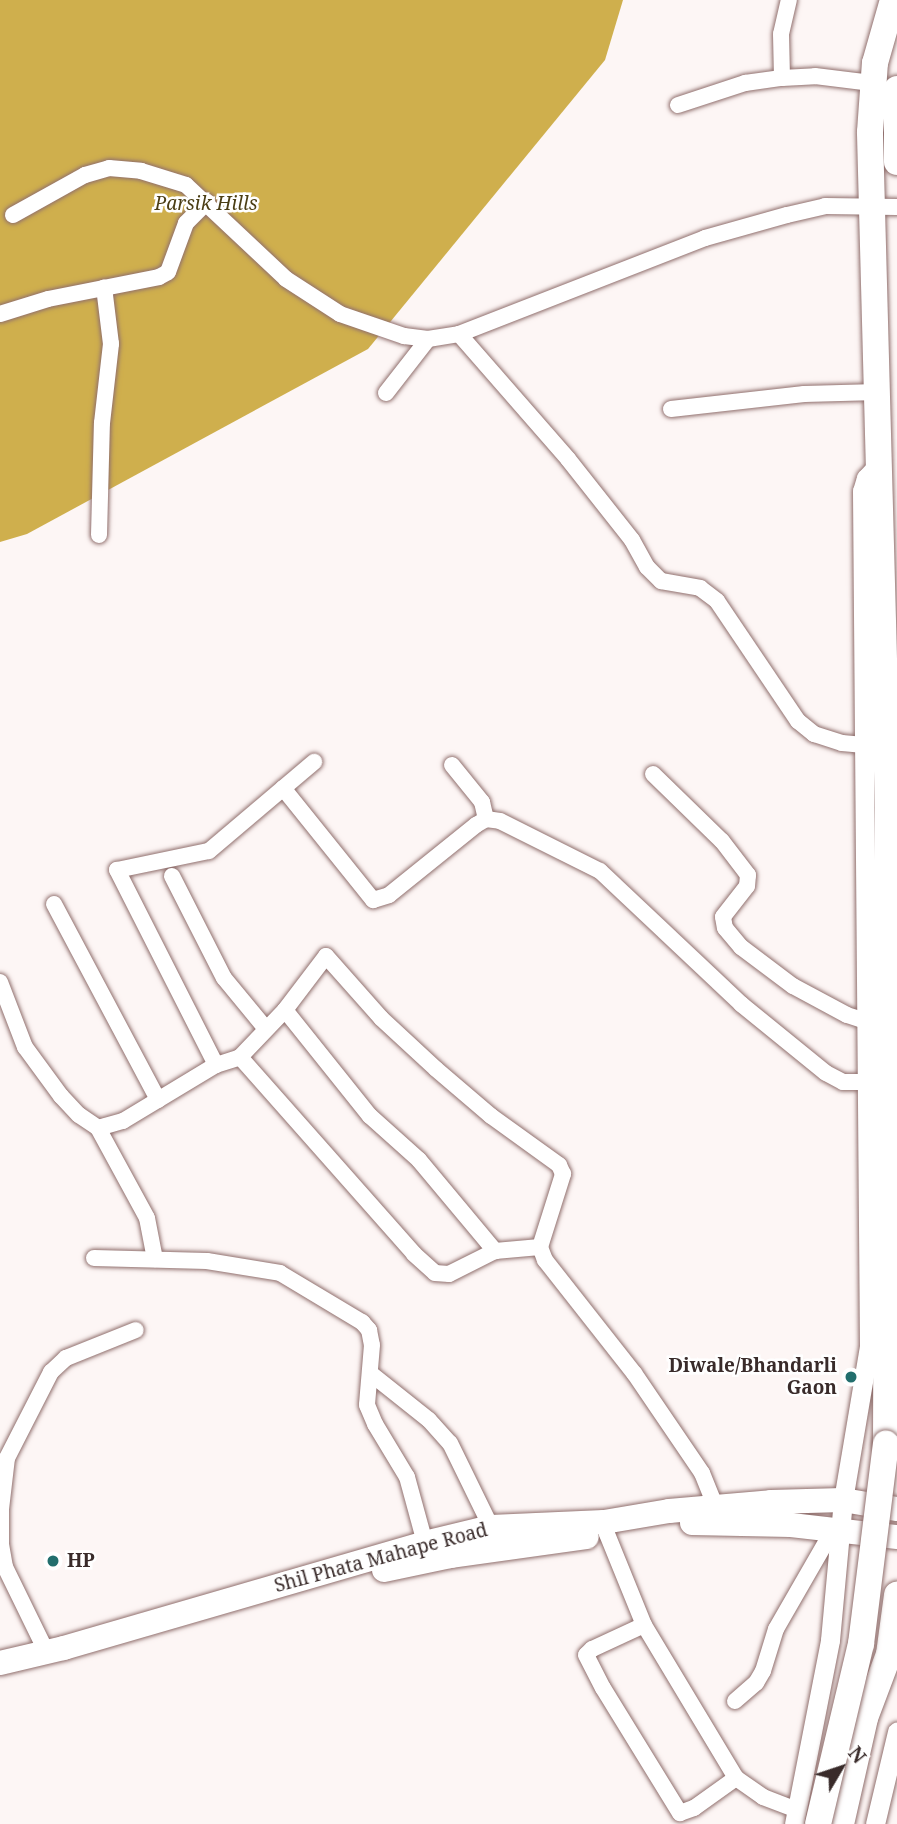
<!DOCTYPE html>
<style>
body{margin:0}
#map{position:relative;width:897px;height:1824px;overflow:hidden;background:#fdf6f5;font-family:"Noto Serif",serif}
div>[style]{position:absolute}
.forest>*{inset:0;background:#cfaf4d}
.roads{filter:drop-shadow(0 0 2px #906f6d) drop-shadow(0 0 2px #906f6d)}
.minor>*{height:16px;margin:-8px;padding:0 8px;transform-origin:8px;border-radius:8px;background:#fff}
.tertiary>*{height:19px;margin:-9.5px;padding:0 9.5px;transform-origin:9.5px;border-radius:9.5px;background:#fff}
.primary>*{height:24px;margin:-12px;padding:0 12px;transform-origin:12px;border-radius:12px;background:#fff}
.trunk>*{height:26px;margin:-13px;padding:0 13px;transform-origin:13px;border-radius:13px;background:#fff}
.bridges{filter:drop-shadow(0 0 2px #906f6d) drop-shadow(0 0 2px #906f6d)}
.trunk-bridge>*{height:26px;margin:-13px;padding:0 13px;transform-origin:13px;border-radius:13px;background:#fff}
.dots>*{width:19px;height:19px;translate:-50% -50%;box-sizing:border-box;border:4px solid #fff;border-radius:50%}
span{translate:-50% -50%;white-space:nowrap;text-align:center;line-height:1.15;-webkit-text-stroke:5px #fff;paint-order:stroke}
.park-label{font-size:19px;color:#4b3e15;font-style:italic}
.poi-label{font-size:19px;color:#392b2a;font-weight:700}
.right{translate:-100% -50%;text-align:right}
.left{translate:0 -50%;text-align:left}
.street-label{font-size:19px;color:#392b2a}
.north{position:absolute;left:806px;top:1733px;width:70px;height:70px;-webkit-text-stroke:5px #fff;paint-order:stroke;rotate:51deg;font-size:19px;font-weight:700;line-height:28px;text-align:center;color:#392b2a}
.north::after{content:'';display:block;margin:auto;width:24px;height:32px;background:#392b2a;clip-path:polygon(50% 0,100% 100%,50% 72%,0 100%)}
</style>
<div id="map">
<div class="forest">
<div style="clip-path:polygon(0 0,623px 0,605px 60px,368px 349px,27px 534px,0 542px)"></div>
</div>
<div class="roads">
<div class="minor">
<div style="left:782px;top:78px;width:44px;rotate:-91.3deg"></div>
<div style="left:781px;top:34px;width:35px;rotate:-77deg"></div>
<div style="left:678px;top:105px;width:71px;rotate:-18.2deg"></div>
<div style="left:745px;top:83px;width:37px;rotate:-8deg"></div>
<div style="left:782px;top:78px;width:33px;rotate:-3deg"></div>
<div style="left:815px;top:76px;width:57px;rotate:7deg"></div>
<div style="left:13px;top:215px;width:82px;rotate:-29.1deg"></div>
<div style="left:85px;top:175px;width:25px;rotate:-16deg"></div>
<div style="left:109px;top:168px;width:32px;rotate:5deg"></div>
<div style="left:141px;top:171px;width:47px;rotate:17.3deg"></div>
<div style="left:186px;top:185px;width:137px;rotate:43.2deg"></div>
<div style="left:286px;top:279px;width:64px;rotate:32.9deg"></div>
<div style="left:340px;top:314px;width:68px;rotate:19deg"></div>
<div style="left:404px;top:336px;width:24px;rotate:7deg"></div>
<div style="left:428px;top:339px;width:31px;rotate:-9deg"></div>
<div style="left:459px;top:334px;width:264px;rotate:-21.3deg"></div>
<div style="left:705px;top:238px;width:85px;rotate:-15.7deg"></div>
<div style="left:787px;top:215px;width:39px;rotate:-13deg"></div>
<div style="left:825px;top:206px;width:72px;rotate:0.8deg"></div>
<div style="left:0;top:314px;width:50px;rotate:-17.4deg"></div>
<div style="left:48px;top:299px;width:113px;rotate:-11.2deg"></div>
<div style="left:159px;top:277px;width:10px;rotate:-29deg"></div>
<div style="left:168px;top:272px;width:52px;rotate:-69.8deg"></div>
<div style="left:186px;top:223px;width:30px;rotate:-45deg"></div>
<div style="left:459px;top:334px;width:166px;rotate:48.9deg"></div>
<div style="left:568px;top:459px;width:103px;rotate:51.7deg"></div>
<div style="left:632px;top:540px;width:31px;rotate:61deg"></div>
<div style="left:647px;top:567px;width:20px;rotate:45deg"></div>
<div style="left:661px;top:581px;width:40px;rotate:10deg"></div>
<div style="left:700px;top:588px;width:21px;rotate:37deg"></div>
<div style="left:717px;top:601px;width:145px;rotate:56deg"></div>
<div style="left:798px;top:721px;width:21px;rotate:39deg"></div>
<div style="left:814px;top:734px;width:29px;rotate:18deg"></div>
<div style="left:842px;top:743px;width:22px;rotate:5deg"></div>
<div style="left:386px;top:393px;width:68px;rotate:-52.1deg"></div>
<div style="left:671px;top:409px;width:134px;rotate:-6.4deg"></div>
<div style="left:804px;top:394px;width:74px;rotate:-1.5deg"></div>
<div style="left:99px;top:535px;width:112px;rotate:-88.5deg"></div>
<div style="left:102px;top:423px;width:80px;rotate:-83.5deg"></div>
<div style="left:111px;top:344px;width:57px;rotate:-97deg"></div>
<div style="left:452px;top:765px;width:48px;rotate:51deg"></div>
<div style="left:482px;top:802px;width:17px;rotate:77deg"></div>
<div style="left:653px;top:774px;width:96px;rotate:44.2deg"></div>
<div style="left:722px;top:841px;width:43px;rotate:52.6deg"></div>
<div style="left:748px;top:875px;width:11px;rotate:95deg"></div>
<div style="left:747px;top:886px;width:39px;rotate:128deg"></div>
<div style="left:723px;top:917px;width:11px;rotate:80deg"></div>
<div style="left:725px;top:928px;width:25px;rotate:50deg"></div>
<div style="left:741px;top:947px;width:65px;rotate:36.9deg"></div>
<div style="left:793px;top:986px;width:61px;rotate:28.2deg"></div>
<div style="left:847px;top:1015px;width:20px;rotate:18deg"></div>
<div style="left:283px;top:788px;width:144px;rotate:51.2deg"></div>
<div style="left:373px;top:900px;width:17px;rotate:-17deg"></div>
<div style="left:389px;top:895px;width:112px;rotate:-38.8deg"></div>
<div style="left:476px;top:825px;width:12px;rotate:-31deg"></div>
<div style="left:486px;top:819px;width:14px;rotate:8deg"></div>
<div style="left:500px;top:821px;width:112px;rotate:26.6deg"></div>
<div style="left:600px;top:871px;width:194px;rotate:43.3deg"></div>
<div style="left:741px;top:1004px;width:109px;rotate:39.1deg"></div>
<div style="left:826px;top:1073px;width:19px;rotate:28deg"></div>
<div style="left:843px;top:1082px;width:24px"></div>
<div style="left:172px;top:876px;width:114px;rotate:63deg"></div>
<div style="left:224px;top:978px;width:66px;rotate:50.5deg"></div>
<div style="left:54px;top:904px;width:222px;rotate:62deg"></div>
<div style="left:0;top:982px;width:70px;rotate:69deg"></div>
<div style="left:25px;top:1047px;width:61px;rotate:53.7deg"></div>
<div style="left:61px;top:1096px;width:26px;rotate:47deg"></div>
<div style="left:79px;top:1115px;width:23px;rotate:34deg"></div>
<div style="left:98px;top:1128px;width:26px;rotate:-16deg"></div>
<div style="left:123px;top:1121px;width:109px;rotate:-31.1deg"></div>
<div style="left:216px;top:1065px;width:25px;rotate:-18deg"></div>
<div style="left:240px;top:1057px;width:263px;rotate:48.5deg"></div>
<div style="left:414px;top:1254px;width:28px;rotate:42deg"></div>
<div style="left:435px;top:1273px;width:14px;rotate:4deg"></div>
<div style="left:449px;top:1274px;width:51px;rotate:-26.6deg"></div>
<div style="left:495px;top:1251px;width:45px;rotate:-5.1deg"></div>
<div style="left:540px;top:1247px;width:77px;rotate:-72.5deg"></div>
<div style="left:563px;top:1174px;width:10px;rotate:-114deg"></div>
<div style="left:559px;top:1165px;width:84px;rotate:-144.2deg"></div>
<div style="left:491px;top:1116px;width:72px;rotate:-139.5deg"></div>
<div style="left:436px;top:1069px;width:75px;rotate:-137.2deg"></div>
<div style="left:381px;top:1018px;width:83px;rotate:-131.6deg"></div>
<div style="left:326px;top:956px;width:68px;rotate:127.2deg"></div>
<div style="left:285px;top:1010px;width:65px;rotate:133.8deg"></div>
<div style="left:285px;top:1010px;width:136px;rotate:51.3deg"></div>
<div style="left:370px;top:1116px;width:66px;rotate:41.9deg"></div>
<div style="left:419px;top:1160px;width:119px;rotate:50.1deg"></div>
<div style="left:216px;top:1065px;width:219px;rotate:-116.9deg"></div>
<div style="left:117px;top:870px;width:94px;rotate:-11.7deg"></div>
<div style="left:209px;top:851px;width:138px;rotate:-40.3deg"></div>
<div style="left:98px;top:1128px;width:102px;rotate:61.4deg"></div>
<div style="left:147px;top:1218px;width:42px;rotate:79deg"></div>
<div style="left:540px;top:1247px;width:14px;rotate:69deg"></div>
<div style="left:545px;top:1260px;width:144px;rotate:51.8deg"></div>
<div style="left:634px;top:1373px;width:121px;rotate:55.8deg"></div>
<div style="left:702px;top:1473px;width:35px;rotate:68deg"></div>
<div style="left:94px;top:1258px;width:113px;rotate:1.5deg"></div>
<div style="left:207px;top:1261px;width:74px;rotate:9.3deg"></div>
<div style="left:280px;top:1273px;width:96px;rotate:30.9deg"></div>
<div style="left:362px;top:1322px;width:11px;rotate:49deg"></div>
<div style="left:369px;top:1330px;width:15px;rotate:79deg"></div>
<div style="left:372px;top:1345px;width:60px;rotate:94.8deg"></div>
<div style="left:367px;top:1405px;width:21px;rotate:67deg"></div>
<div style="left:375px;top:1424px;width:62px;rotate:58.9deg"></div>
<div style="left:407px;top:1477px;width:68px;rotate:74.7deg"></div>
<div style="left:370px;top:1373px;width:75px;rotate:38.5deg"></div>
<div style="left:429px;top:1420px;width:31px;rotate:48deg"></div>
<div style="left:450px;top:1443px;width:93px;rotate:64deg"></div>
<div style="left:604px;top:1522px;width:12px;rotate:76deg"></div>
<div style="left:607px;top:1534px;width:98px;rotate:67.9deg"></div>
<div style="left:644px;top:1625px;width:179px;rotate:59deg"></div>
<div style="left:736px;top:1778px;width:33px;rotate:35deg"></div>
<div style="left:763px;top:1797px;width:36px;rotate:21deg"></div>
<div style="left:644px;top:1625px;width:57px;rotate:155.2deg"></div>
<div style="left:592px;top:1649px;width:8px;rotate:135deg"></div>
<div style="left:586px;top:1655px;width:37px;rotate:63deg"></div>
<div style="left:603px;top:1688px;width:147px;rotate:58.4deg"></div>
<div style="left:680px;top:1813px;width:15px;rotate:-20deg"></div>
<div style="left:694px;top:1808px;width:52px;rotate:-35.5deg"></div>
<div style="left:47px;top:1653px;width:96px;rotate:-116deg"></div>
<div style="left:5px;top:1567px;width:23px;rotate:-100deg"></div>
<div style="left:1px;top:1544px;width:35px;rotate:-90deg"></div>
<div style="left:1px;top:1509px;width:51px;rotate:-83.3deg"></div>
<div style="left:7px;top:1458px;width:97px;rotate:-62.9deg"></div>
<div style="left:51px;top:1372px;width:21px;rotate:-43deg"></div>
<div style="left:66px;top:1358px;width:75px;rotate:-21.8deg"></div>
<div style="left:735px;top:1701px;width:28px;rotate:-41deg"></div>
<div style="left:756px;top:1683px;width:14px;rotate:-60deg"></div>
<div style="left:763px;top:1671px;width:44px;rotate:-72.8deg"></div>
<div style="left:776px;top:1629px;width:116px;rotate:-60.1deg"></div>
</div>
<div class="tertiary">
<div style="left:794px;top:1824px;width:187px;rotate:-78.9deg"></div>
<div style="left:830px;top:1640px;width:141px;rotate:-84.7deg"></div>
<div style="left:843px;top:1500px;width:156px;rotate:-80.4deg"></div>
<div style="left:869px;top:1346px;width:855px;rotate:-90.47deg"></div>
<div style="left:862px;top:491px;width:14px;rotate:-73deg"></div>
<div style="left:866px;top:478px;width:21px;rotate:-47deg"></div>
<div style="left:875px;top:1824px;width:95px;rotate:-76.6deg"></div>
</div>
<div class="primary">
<div style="left:692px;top:1523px;width:99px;rotate:1.2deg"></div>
<div style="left:791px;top:1525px;width:107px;rotate:6.5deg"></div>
<div style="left:384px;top:1570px;width:68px;rotate:-11.8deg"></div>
<div style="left:451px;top:1556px;width:137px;rotate:-8deg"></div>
<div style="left:0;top:1663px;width:66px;rotate:-13.2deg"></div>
<div style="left:64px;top:1648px;width:376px;rotate:-16.2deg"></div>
<div style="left:425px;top:1543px;width:68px;rotate:-13.6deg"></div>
<div style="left:491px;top:1527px;width:113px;rotate:-2.5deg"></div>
<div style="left:604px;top:1522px;width:66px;rotate:-9.6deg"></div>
<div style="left:669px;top:1511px;width:102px;rotate:-5deg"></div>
<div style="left:771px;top:1502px;width:72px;rotate:-1.6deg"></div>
<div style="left:843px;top:1500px;width:55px;rotate:9.5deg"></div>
</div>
<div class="trunk">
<div style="left:897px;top:89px;width:73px;rotate:90deg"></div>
<div style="left:886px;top:1444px;width:636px;rotate:-89.82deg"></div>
<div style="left:888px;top:808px;width:676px;rotate:-91.53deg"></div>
<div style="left:870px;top:132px;width:69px;rotate:-85.9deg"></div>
<div style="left:875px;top:63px;width:66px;rotate:-74.1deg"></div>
<div style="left:841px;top:1824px;width:109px;rotate:-77.2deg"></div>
<div style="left:865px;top:1718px;width:68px;rotate:-69.4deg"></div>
<div style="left:889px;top:1654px;width:60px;rotate:-82.3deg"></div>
</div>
</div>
<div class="bridges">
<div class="trunk-bridge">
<div style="left:818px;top:1824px;width:185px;rotate:-76.6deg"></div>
<div style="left:861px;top:1644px;width:202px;rotate:-82.9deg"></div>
</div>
</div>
<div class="dots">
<div style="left:851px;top:1377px;background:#226e6d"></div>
<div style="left:53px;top:1561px;background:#226e6d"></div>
</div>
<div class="park-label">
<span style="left:206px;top:204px">Parsik Hills</span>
</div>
<div class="poi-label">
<span class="right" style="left:837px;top:1377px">Diwale/Bhandarli<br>Gaon</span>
<span class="left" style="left:67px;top:1561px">HP</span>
</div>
<div class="street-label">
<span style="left:381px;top:1558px;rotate:-15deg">Shil Phata Mahape Road</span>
</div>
<div class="north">N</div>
</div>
